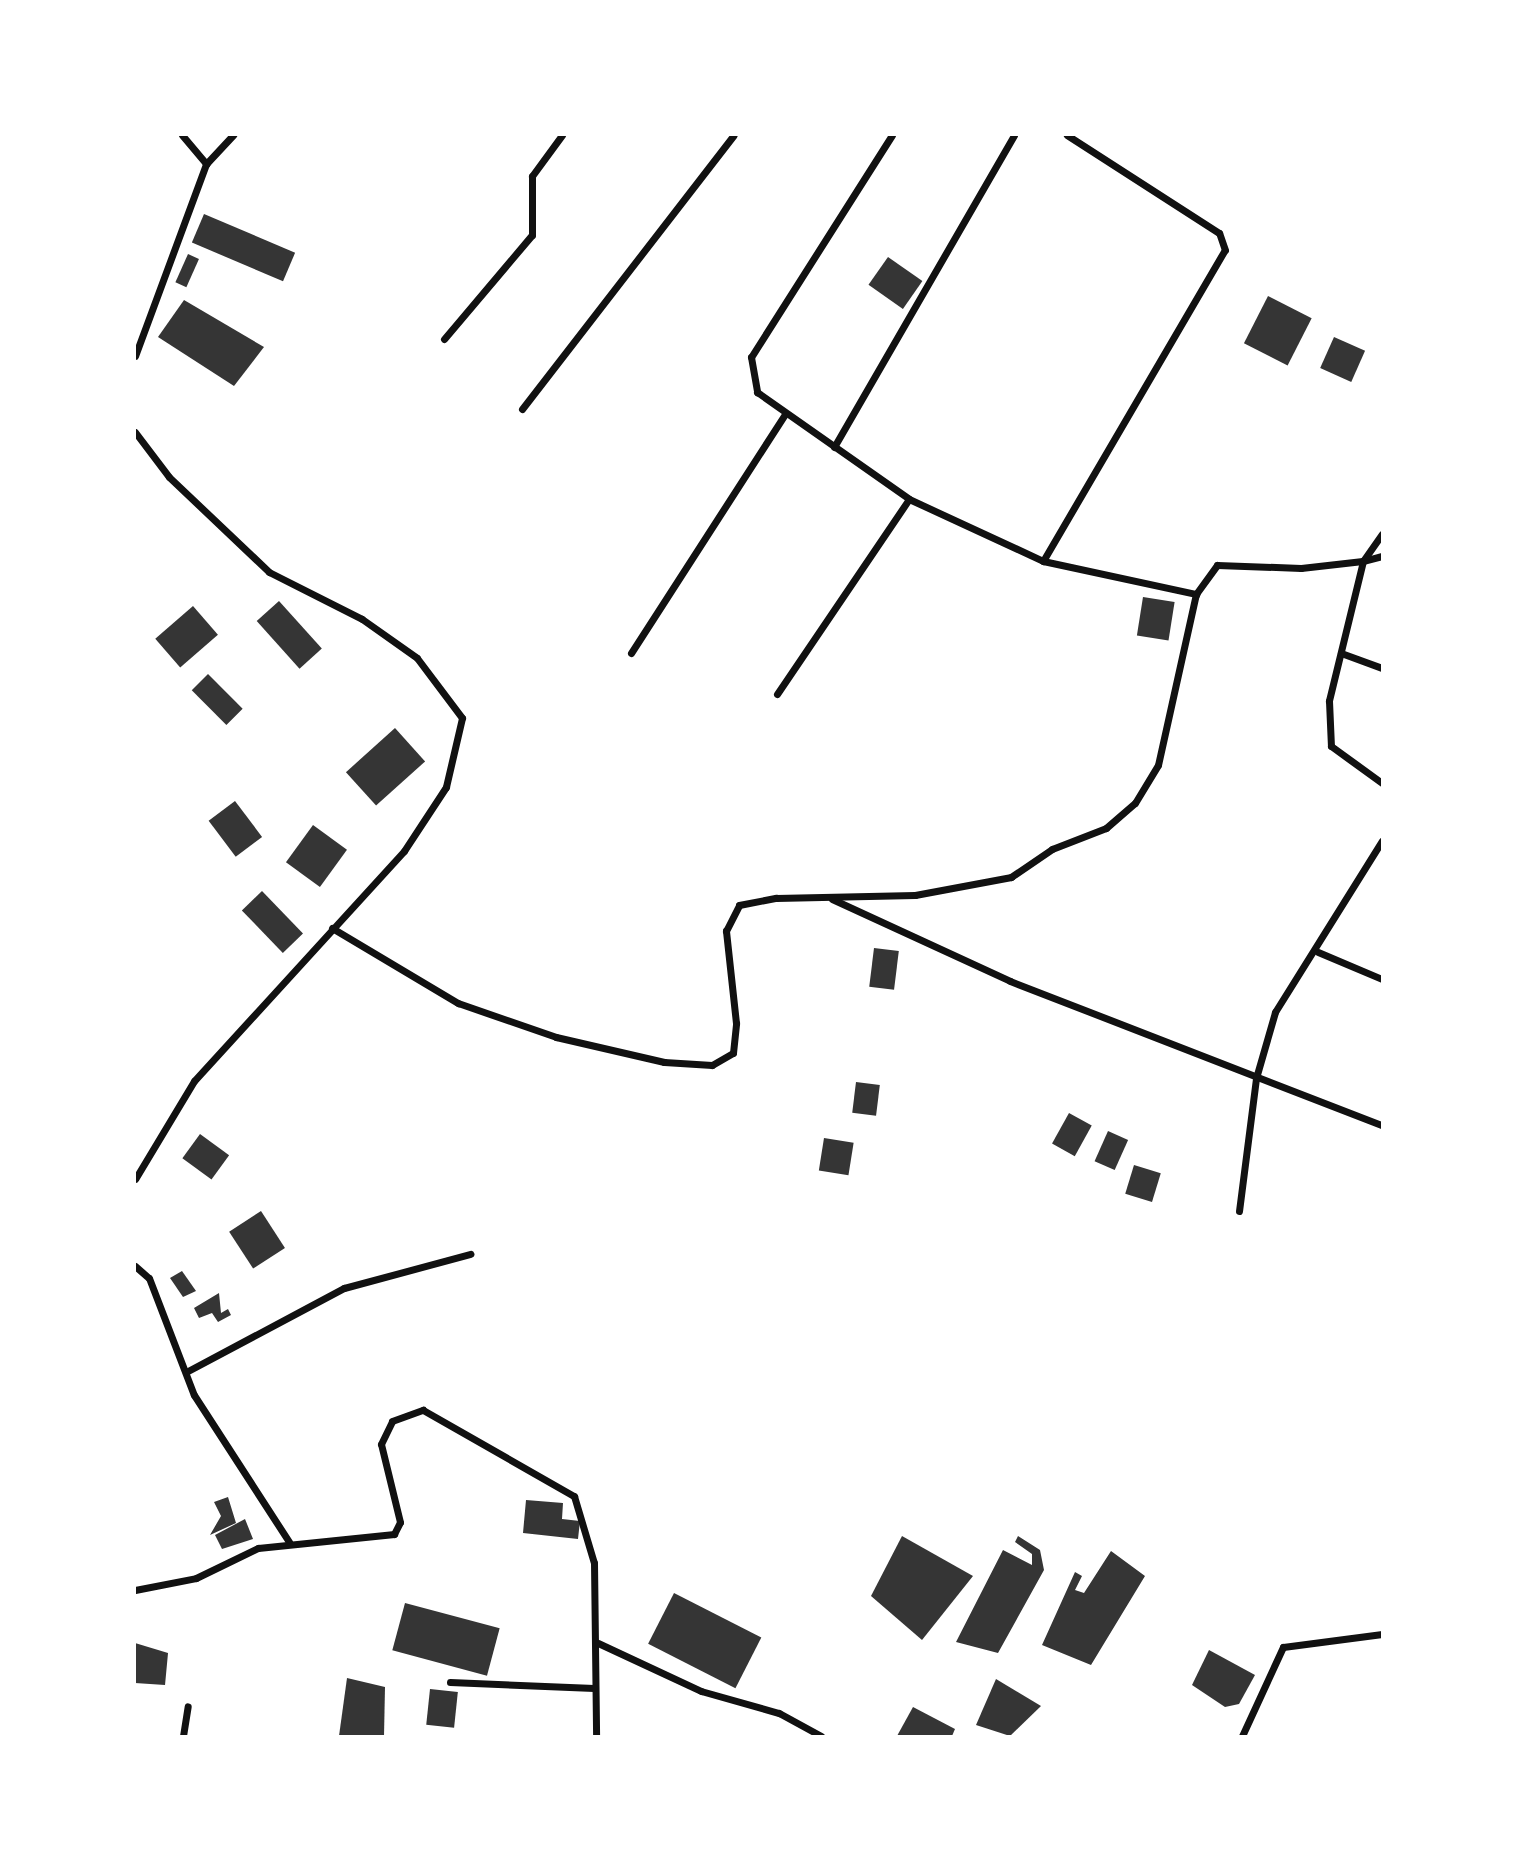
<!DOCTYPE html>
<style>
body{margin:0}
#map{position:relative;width:1517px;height:1871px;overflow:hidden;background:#fff;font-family:"Fira Sans Condensed",sans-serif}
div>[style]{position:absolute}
.building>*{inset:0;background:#353535;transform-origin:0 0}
.minor>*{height:7px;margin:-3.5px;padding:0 3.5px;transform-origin:3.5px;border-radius:3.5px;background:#111}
span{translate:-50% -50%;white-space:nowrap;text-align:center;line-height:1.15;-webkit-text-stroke:5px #fff;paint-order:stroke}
.frame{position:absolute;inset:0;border:136px solid #fff;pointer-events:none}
</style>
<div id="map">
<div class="building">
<div style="left:204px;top:214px;width:99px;height:31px;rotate:23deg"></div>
<div style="left:188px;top:254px;width:12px;height:31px;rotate:24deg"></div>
<div style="left:888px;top:257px;width:42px;height:34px;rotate:35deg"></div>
<div style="left:1268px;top:296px;width:49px;height:53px;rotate:27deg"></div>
<div style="clip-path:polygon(184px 300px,264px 347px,234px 386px,158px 337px)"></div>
<div style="left:1334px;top:337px;width:34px;height:34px;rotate:24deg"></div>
<div style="left:1143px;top:597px;width:32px;height:39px;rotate:9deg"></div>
<div style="left:279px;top:601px;width:64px;height:30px;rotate:48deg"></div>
<div style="left:193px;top:606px;width:38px;height:50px;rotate:49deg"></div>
<div style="left:208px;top:674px;width:49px;height:23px;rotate:45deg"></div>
<div style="left:395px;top:728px;width:45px;height:66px;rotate:48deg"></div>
<div style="left:235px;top:801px;width:45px;height:33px;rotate:53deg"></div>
<div style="left:313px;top:825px;width:42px;height:46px;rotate:36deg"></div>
<div style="left:262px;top:891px;width:59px;height:28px;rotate:46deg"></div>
<div style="left:874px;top:948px;width:25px;height:39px;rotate:7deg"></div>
<div style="left:856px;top:1082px;width:24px;height:31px;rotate:7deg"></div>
<div style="left:1069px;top:1113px;width:26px;height:35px;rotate:29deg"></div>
<div style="left:1108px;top:1131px;width:22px;height:33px;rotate:24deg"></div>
<div style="left:200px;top:1134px;width:36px;height:30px;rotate:36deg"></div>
<div style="left:824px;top:1138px;width:30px;height:33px;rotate:9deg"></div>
<div style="left:1134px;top:1165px;width:28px;height:30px;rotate:17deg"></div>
<div style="left:261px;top:1211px;width:44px;height:38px;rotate:57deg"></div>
<div style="clip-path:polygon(182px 1271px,196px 1291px,183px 1297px,170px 1278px)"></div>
<div style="clip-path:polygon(219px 1293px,221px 1313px,228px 1309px,231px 1315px,218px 1322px,212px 1313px,199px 1318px,194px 1308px)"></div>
<div style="clip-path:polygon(228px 1497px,236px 1523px,210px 1535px,221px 1516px,214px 1502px)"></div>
<div style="clip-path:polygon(526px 1500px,563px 1503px,562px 1519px,580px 1521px,578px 1539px,523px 1533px)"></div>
<div style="clip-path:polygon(245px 1519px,253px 1539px,222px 1549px,215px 1535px)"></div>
<div style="clip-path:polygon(902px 1536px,973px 1576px,922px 1640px,871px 1596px)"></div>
<div style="clip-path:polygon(1018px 1536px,1040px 1550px,1044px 1570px,998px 1653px,956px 1642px,1003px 1550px,1032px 1565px,1032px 1554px,1015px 1542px)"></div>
<div style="clip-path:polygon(1111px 1551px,1145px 1576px,1091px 1665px,1042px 1645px,1075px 1572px,1082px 1576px,1075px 1590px,1084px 1593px)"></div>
<div style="left:674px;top:1593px;width:98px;height:57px;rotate:27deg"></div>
<div style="left:405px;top:1603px;width:98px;height:49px;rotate:15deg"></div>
<div style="clip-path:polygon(135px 1643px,168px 1653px,165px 1685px,135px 1683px)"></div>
<div style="clip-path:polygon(1209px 1650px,1255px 1675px,1239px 1704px,1225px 1707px,1192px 1685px)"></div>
<div style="clip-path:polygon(347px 1678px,385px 1687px,384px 1736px,339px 1736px)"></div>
<div style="clip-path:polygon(996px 1679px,1041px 1706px,1010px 1736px,976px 1725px)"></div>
<div style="left:430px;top:1689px;width:28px;height:36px;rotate:6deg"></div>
<div style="clip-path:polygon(913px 1707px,955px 1729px,952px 1736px,897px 1736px)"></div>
</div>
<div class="minor">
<div style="left:182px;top:135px;width:38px;rotate:50deg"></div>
<div style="left:892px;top:135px;width:263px;rotate:122.4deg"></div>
<div style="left:751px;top:357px;width:36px;rotate:80deg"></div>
<div style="left:757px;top:392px;width:186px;rotate:35.1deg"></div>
<div style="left:909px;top:499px;width:148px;rotate:24.8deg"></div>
<div style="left:1043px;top:561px;width:157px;rotate:12.2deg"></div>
<div style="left:444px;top:339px;width:136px;rotate:-49.8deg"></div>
<div style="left:532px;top:235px;width:59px;rotate:-90deg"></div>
<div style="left:532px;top:176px;width:51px;rotate:-53.8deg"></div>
<div style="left:135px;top:356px;width:205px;rotate:-69.7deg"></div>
<div style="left:206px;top:164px;width:40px;rotate:-47deg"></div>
<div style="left:522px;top:409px;width:346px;rotate:-52.3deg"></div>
<div style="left:135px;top:432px;width:56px;rotate:52.9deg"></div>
<div style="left:169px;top:477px;width:138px;rotate:43.5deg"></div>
<div style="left:269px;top:572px;width:104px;rotate:26.8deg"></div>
<div style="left:362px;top:619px;width:67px;rotate:35.3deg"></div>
<div style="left:417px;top:658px;width:75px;rotate:53.1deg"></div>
<div style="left:462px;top:718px;width:71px;rotate:103.1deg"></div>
<div style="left:446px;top:787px;width:77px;rotate:123.3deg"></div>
<div style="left:404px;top:851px;width:311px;rotate:132.4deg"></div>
<div style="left:194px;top:1081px;width:114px;rotate:121deg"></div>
<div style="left:834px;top:447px;width:360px;rotate:-60deg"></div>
<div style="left:1382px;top:556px;width:20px;rotate:165deg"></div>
<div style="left:1363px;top:561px;width:144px;rotate:103.7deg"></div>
<div style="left:1329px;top:701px;width:45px;rotate:87.5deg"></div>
<div style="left:1331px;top:746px;width:63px;rotate:36deg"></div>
<div style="left:1043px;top:561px;width:360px;rotate:-59.7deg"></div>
<div style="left:1225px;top:250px;width:18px;rotate:-109deg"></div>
<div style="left:1219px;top:233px;width:181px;rotate:-147.2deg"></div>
<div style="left:631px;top:653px;width:284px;rotate:-57.2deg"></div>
<div style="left:1341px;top:653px;width:44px;rotate:20.1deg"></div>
<div style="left:777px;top:694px;width:235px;rotate:-55.9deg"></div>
<div style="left:832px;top:899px;width:196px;rotate:24.7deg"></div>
<div style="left:1010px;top:981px;width:399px;rotate:21.2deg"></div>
<div style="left:332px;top:928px;width:147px;rotate:30.8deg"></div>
<div style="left:458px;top:1003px;width:104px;rotate:19.1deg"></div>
<div style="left:556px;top:1037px;width:111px;rotate:13deg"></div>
<div style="left:664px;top:1062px;width:48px;rotate:3.6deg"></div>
<div style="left:712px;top:1065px;width:24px;rotate:-30deg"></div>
<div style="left:733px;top:1053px;width:30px;rotate:-84deg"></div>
<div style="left:736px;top:1023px;width:93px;rotate:-96.2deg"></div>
<div style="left:726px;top:931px;width:29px;rotate:-63deg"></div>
<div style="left:739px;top:905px;width:38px;rotate:-11deg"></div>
<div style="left:776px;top:898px;width:139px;rotate:-1.2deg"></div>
<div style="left:915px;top:895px;width:98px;rotate:-10.6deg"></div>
<div style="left:1011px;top:877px;width:50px;rotate:-34.3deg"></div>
<div style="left:1052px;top:849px;width:58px;rotate:-21.3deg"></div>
<div style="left:1106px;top:828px;width:38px;rotate:-41deg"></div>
<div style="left:1135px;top:803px;width:44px;rotate:-58.8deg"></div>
<div style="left:1158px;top:765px;width:175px;rotate:-77.5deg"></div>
<div style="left:1196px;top:594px;width:36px;rotate:-54deg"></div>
<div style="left:1217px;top:565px;width:84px;rotate:2deg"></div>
<div style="left:1301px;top:568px;width:62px;rotate:-6.4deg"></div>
<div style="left:1363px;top:561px;width:33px;rotate:-55deg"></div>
<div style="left:1318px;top:952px;width:69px;rotate:22.9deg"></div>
<div style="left:1239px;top:1211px;width:134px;rotate:-82.7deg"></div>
<div style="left:1256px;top:1078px;width:69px;rotate:-73.9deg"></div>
<div style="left:1275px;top:1012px;width:202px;rotate:-58deg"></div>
<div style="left:135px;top:1266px;width:18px;rotate:41deg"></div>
<div style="left:149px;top:1278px;width:125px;rotate:69deg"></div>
<div style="left:194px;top:1395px;width:175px;rotate:57.1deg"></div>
<div style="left:186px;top:1372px;width:179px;rotate:-28deg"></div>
<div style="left:344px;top:1288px;width:131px;rotate:-15.1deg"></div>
<div style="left:135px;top:1590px;width:62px;rotate:-11.1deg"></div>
<div style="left:196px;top:1578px;width:69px;rotate:-25.8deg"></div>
<div style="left:258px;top:1548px;width:137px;rotate:-5.9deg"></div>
<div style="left:394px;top:1534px;width:13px;rotate:-63deg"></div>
<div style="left:400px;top:1522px;width:80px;rotate:-103.7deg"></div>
<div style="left:381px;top:1444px;width:25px;rotate:-64deg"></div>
<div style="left:392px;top:1421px;width:33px;rotate:-20deg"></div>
<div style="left:423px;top:1410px;width:174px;rotate:29.7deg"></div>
<div style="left:574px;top:1496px;width:70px;rotate:73.4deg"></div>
<div style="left:594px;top:1563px;width:173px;rotate:89.3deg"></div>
<div style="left:598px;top:1643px;width:114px;rotate:25deg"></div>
<div style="left:701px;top:1691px;width:81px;rotate:15.8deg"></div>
<div style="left:779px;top:1713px;width:48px;rotate:28.7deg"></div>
<div style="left:450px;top:1682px;width:144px;rotate:2.4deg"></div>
<div style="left:183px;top:1736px;width:30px;rotate:-81deg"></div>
<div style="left:1242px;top:1736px;width:98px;rotate:-65.3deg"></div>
<div style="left:1283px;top:1647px;width:100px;rotate:-7.5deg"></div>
</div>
<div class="frame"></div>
</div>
